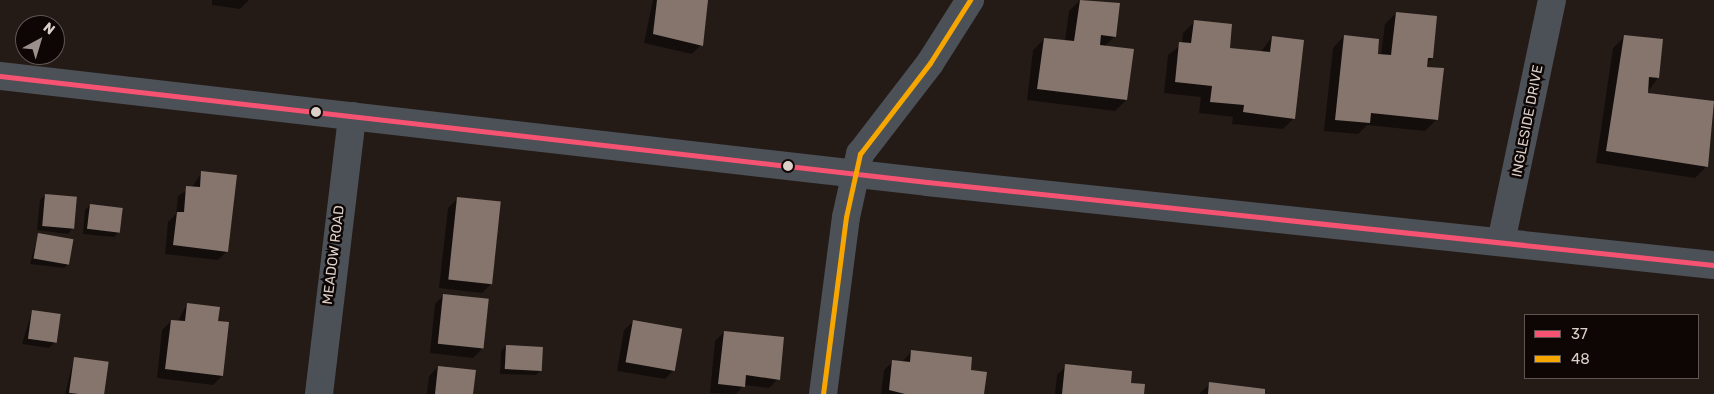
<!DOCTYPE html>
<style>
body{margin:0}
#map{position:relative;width:1714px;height:394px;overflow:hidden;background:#241b17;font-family:Rubik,sans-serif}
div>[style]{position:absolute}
.shadow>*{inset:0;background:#0007}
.building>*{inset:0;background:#85756d;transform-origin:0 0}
.minor>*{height:28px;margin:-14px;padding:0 14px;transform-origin:14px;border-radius:14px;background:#4c5057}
.bus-1>*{height:5px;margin:-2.5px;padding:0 2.5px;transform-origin:2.5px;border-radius:2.5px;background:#f65372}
.bus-2>*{height:5px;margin:-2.5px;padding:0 2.5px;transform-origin:2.5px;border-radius:2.5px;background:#f7a600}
.dots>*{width:14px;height:14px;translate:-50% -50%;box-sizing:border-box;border:2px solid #0d0604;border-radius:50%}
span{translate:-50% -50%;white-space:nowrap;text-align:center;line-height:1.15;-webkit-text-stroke:5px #0d0604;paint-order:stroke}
.street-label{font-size:14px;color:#dbcfc9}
.legend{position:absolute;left:1524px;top:314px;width:175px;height:65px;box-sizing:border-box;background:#0d0604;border:1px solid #5f5653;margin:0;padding:6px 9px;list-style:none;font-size:15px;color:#dbcfc9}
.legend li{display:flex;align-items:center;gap:10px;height:25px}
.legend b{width:25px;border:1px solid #5f5653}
.north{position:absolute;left:15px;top:15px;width:50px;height:50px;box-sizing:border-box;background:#0d0604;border:1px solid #5f5653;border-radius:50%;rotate:39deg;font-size:14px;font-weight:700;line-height:20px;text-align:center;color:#dbcfc9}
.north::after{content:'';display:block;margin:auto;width:18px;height:22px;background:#9b908b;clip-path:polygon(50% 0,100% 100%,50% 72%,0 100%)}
</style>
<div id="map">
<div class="shadow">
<div style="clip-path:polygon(212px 0,249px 0,240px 9px,212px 5px)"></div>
<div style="clip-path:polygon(653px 0,707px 0,701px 45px,692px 54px,644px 43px)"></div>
<div style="clip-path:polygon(1080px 0,1119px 4px,1115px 36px,1104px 47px,1126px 100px,1115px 111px,1027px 100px,1033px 50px,1044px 39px,1065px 41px,1069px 11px)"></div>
<div style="clip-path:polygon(1396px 13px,1432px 58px,1426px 64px,1437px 119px,1425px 131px,1367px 125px,1358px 134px,1324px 131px,1333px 48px,1344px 36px,1381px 55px,1385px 24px)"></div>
<div style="clip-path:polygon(1194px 22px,1229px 49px,1260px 53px,1272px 37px,1294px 118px,1283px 129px,1232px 124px,1233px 117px,1199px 113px,1201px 97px,1164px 93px,1168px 55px,1182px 44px,1183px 33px)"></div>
<div style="clip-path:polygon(1625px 36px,1658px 78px,1646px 94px,1713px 102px,1706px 167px,1695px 178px,1596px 163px,1613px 48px)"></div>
<div style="clip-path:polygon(202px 172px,227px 251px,218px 260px,165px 254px,168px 222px,176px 214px,178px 196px,192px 187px)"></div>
<div style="clip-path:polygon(45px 195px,72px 229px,68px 234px,37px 230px,40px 200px)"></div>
<div style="clip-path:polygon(457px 199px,491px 284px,482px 293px,439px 288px,448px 208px)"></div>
<div style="clip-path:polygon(90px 205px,119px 232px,114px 237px,83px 234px,85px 210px)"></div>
<div style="clip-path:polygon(38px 235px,69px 264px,64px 268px,30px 264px)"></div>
<div style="clip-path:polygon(444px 295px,482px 349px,473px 358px,430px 353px,435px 304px)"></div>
<div style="clip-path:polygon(187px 304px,217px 322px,222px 376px,213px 385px,157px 378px,162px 330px,171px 321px,178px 321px)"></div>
<div style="clip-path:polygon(32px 311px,54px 343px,49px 348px,22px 344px)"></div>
<div style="clip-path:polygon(634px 321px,674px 370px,665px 379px,617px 371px,624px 330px)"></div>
<div style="clip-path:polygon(724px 332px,778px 379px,769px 388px,744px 385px,736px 394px,710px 393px,715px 341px)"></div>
<div style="clip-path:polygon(506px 346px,541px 370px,536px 375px,500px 374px,501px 351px)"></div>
<div style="clip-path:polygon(911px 352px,983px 394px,881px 394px,884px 370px,893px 361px,902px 362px)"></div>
<div style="clip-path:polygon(74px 358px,107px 363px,103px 394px,65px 394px)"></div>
<div style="clip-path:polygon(1066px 366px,1143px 394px,1055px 394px,1057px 375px)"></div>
<div style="clip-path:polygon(438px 367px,472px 394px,427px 394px,429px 376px)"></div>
<div style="clip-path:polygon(1210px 384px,1263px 394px,1199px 394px)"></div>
</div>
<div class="building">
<div style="clip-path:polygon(657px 0,708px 0,703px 46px,653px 34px)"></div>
<div style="clip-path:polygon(1080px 0,1120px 3px,1116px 37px,1101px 35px,1100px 45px,1134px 49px,1127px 100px,1037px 89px,1044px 38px,1074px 41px)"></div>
<div style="clip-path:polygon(1396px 12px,1437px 16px,1433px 58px,1428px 58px,1427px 67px,1444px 68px,1438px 120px,1371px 113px,1370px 123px,1335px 120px,1344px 35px,1379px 39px,1378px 54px,1391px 55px)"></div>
<div style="clip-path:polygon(1194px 20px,1232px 24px,1230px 48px,1270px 52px,1272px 36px,1304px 40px,1295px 119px,1243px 112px,1244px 105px,1210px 102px,1212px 86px,1175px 82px,1179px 42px,1191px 43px)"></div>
<div style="clip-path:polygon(1624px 35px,1663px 39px,1659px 78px,1649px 77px,1648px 93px,1714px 101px,1708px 167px,1606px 151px)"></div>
<div style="clip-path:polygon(201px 171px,237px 175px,228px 252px,173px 245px,177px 212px,184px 212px,186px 186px,200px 187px)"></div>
<div style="left:45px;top:194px;width:32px;height:32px;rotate:5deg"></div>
<div style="left:457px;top:197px;width:44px;height:83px;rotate:6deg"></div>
<div style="left:90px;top:204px;width:33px;height:25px;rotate:7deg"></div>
<div style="left:38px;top:233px;width:36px;height:26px;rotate:10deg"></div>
<div style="left:443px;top:294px;width:46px;height:50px;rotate:6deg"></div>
<div style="clip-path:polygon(187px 303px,220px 307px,218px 321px,229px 322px,223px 376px,165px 369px,171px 320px,185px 321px)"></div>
<div style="left:32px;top:310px;width:29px;height:29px;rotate:8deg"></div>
<div style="left:633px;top:320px;width:50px;height:43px;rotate:10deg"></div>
<div style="clip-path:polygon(724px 331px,784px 337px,780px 380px,746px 375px,745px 387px,718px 384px)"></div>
<div style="left:506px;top:345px;width:37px;height:24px;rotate:3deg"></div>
<div style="clip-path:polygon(911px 350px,972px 357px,971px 370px,987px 372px,984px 394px,905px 394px,889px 390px,892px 360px,910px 362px)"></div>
<div style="left:74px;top:357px;width:35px;height:36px;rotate:8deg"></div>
<div style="clip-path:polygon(1065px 364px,1132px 371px,1131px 383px,1145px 384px,1144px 394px,1062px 394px)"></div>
<div style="clip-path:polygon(438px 366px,476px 370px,473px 394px,435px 394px)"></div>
<div style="clip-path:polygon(1209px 382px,1265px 389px,1265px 394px,1208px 394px)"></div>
</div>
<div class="minor">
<div style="left:0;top:76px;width:933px;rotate:6.52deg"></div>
<div style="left:927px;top:182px;width:791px;rotate:6.02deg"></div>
<div style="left:1501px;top:242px;width:247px;rotate:-78.1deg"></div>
<div style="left:319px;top:394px;width:280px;rotate:-83.2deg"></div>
<div style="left:823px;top:394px;width:178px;rotate:-82.6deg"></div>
<div style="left:846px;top:217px;width:65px;rotate:-77.5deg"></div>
<div style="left:860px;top:154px;width:115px;rotate:-52.4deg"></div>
<div style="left:930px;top:63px;width:75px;rotate:-57.6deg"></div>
</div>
<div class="bus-1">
<div style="left:0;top:76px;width:933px;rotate:6.52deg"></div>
<div style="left:927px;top:182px;width:791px;rotate:6.02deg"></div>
</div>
<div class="bus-2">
<div style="left:823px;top:394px;width:178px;rotate:-82.6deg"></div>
<div style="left:846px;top:217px;width:65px;rotate:-77.5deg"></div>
<div style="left:860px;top:154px;width:115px;rotate:-52.4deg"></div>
<div style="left:930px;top:63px;width:75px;rotate:-57.6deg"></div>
</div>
<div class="dots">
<div style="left:316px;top:112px;background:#dbcfc9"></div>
<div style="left:788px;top:166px;background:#dbcfc9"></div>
</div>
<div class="street-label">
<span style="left:1528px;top:121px;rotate:-79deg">INGLESIDE DRIVE</span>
<span style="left:334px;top:255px;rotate:-83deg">MEADOW ROAD</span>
</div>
<ul class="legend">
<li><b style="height:6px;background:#f65372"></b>37</li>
<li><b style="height:6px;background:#f7a600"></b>48</li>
</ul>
<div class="north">N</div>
</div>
